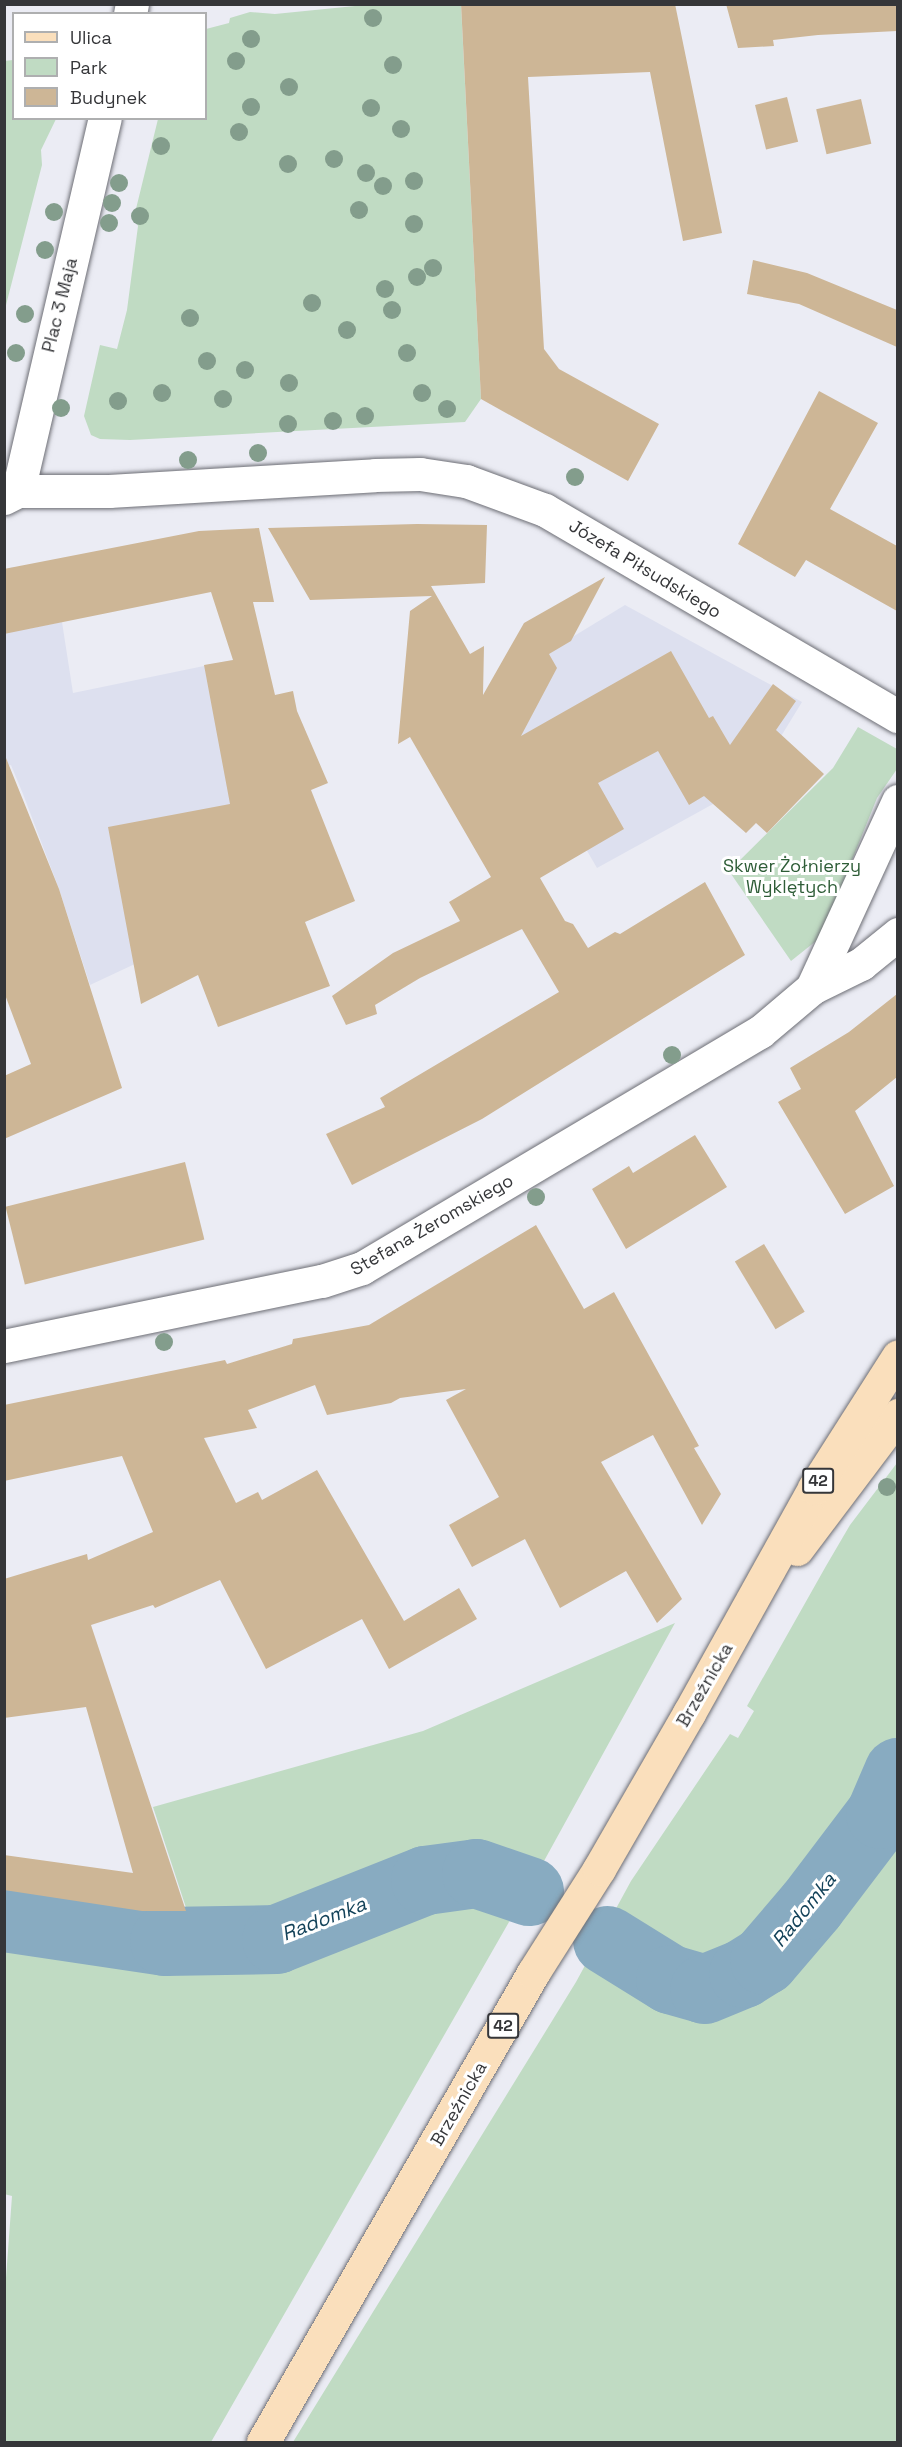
<!DOCTYPE html>
<meta charset="utf-8">
<style>
body{margin:0}
#map{position:relative;width:902px;height:2447px;overflow:hidden;background:#ebecf4;font-family:"Space Grotesk",sans-serif}
div>[style]{position:absolute}
.built>*{inset:0;background:#dde0ef}
.green>*{inset:0;background:#c0dbc3}
.river>*{height:69px;margin:-34.5px;padding:0 34.5px;transform-origin:34.5px;border-radius:34.5px;background:#88abc1}
.building>*{inset:0;background:#cdb696;transform-origin:0 0}
.roads{filter:drop-shadow(0 0 2px #6d6e75) drop-shadow(0 0 2px #6d6e75)}
.minor>*{height:33px;margin:-16.5px;padding:0 16.5px;transform-origin:16.5px;border-radius:16.5px;background:#fff}
.primary>*{height:33px;margin:-16.5px;padding:0 16.5px;transform-origin:16.5px;border-radius:16.5px;background:#fadfbc}
.trees>*{width:18px;height:18px;margin:-9px;border-radius:50%;background:#839d8c}
span{translate:-50% -50%;white-space:nowrap;text-align:center;line-height:1.15;-webkit-text-stroke:6px #fff;paint-order:stroke}
.shield-label span{padding:2px 4px;background:#fff;border:2px solid;border-radius:4px;-webkit-text-stroke-width:0}
.shield-label{font-size:16px;color:#353639;font-weight:700}
.street-label{font-size:18px;color:#353639}
.park-label{font-size:18px;color:#2e5d37}
.water-label{font-size:20px;color:#134259;font-style:italic}
.frame{position:absolute;inset:0;border:6px solid #353639;pointer-events:none}
.legend{position:absolute;left:12px;top:12px;width:195px;height:108px;box-sizing:border-box;background:#fff;border:2px solid #aeafb0;margin:0;padding:8px 10px;list-style:none;font-size:18px;color:#353639}
.legend li{display:flex;align-items:center;gap:12px;height:30px}
.legend b{width:30px;border:2px solid #aeafb0}
</style>
<div id="map">
<div class="built">
<div style="clip-path:polygon(14px 567px,28px 629px,62px 622px,73px 693px,233px 660px,250px 727px,312px 881px,90px 985px,59px 889px,23px 794px,11px 765px,5px 767px,4px 569px)"></div>
<div style="clip-path:polygon(625px 605px,802px 702px,753px 782px,597px 868px,492px 686px)"></div>
</div>
<div class="green">
<div style="clip-path:polygon(365px 5px,461px 5px,481px 399px,465px 422px,130px 440px,100px 439px,91px 435px,84px 416px,100px 345px,117px 349px,127px 310px,138px 226px,134px 217px,158px 119px,206px 118px,206px 29px,229px 23px,230px 18px,250px 12px,275px 14px)"></div>
<div style="clip-path:polygon(13px 60px,14px 118px,56px 119px,41px 150px,42px 165px,5px 309px,4px 61px)"></div>
<div style="clip-path:polygon(858px 727px,897px 749px,897px 769px,877px 798px,821px 937px,791px 961px,729px 871px,833px 768px)"></div>
<div style="clip-path:polygon(897px 1463px,897px 2442px,293px 2442px,576px 1982px,631px 1881px,730px 1734px,738px 1738px,754px 1711px,747px 1706px,826px 1566px,850px 1525px)"></div>
<div style="clip-path:polygon(675px 1623px,544px 1861px,211px 2442px,5px 2442px,4px 2305px,12px 2196px,4px 2194px,5px 1900px,192px 1926px,153px 1807px,423px 1731px)"></div>
</div>
<div class="river">
<div style="left:4px;top:1917px;width:162px;rotate:8.5deg"></div>
<div style="left:164px;top:1941px;width:112px;rotate:-1deg"></div>
<div style="left:276px;top:1939px;width:160px;rotate:-21.6deg"></div>
<div style="left:425px;top:1880px;width:51px;rotate:-7.8deg"></div>
<div style="left:476px;top:1873px;width:56px;rotate:18.8deg"></div>
<div style="left:607px;top:1940px;width:74px;rotate:31.8deg"></div>
<div style="left:670px;top:1979px;width:35px;rotate:16deg"></div>
<div style="left:704px;top:1989px;width:42px;rotate:-22.3deg"></div>
<div style="left:743px;top:1973px;width:25px;rotate:-32deg"></div>
<div style="left:764px;top:1960px;width:72px;rotate:-49.5deg"></div>
<div style="left:811px;top:1905px;width:114px;rotate:-52.8deg"></div>
<div style="left:880px;top:1814px;width:46px;rotate:-66.8deg"></div>
</div>
<div class="building">
<div style="clip-path:polygon(461px 4px,675px 4px,722px 233px,683px 241px,650px 72px,528px 77px,544px 349px,559px 369px,659px 424px,628px 481px,481px 399px)"></div>
<div style="clip-path:polygon(726px 4px,897px 4px,897px 31px,818px 35px,773px 40px,774px 46px,738px 48px)"></div>
<div style="left:787px;top:97px;width:46px;height:33px;rotate:76deg"></div>
<div style="left:861px;top:99px;width:46px;height:46px;rotate:77deg"></div>
<div style="clip-path:polygon(753px 260px,807px 273px,897px 310px,897px 347px,799px 304px,747px 294px)"></div>
<div style="clip-path:polygon(819px 391px,878px 423px,830px 509px,897px 546px,897px 611px,806px 560px,795px 577px,738px 544px)"></div>
<div style="clip-path:polygon(417px 524px,487px 525px,485px 583px,431px 586px,470px 654px,484px 646px,483px 695px,524px 623px,605px 577px,571px 641px,549px 654px,557px 668px,521px 736px,671px 651px,709px 718px,713px 716px,730px 745px,773px 684px,796px 701px,776px 730px,824px 774px,767px 833px,756px 823px,746px 833px,704px 796px,689px 805px,658px 751px,598px 783px,624px 829px,540px 878px,565px 921px,573px 924px,588px 948px,615px 932px,620px 934px,705px 882px,745px 955px,482px 1119px,352px 1185px,326px 1134px,385px 1107px,380px 1098px,559px 992px,522px 929px,420px 978px,375px 1005px,377px 1014px,346px 1025px,332px 996px,393px 953px,460px 921px,449px 902px,491px 877px,410px 737px,398px 744px,410px 611px,432px 596px,310px 600px,268px 528px)"></div>
<div style="clip-path:polygon(259px 528px,274px 602px,253px 602px,275px 695px,293px 691px,297px 711px,328px 783px,311px 790px,355px 901px,305px 922px,330px 986px,218px 1027px,198px 975px,141px 1004px,108px 827px,230px 804px,204px 665px,233px 660px,211px 592px,4px 634px,4px 569px,199px 531px)"></div>
<div style="clip-path:polygon(4px 753px,59px 889px,122px 1088px,4px 1139px,4px 1076px,31px 1064px,4px 992px)"></div>
<div style="clip-path:polygon(897px 994px,897px 1077px,855px 1111px,894px 1186px,845px 1214px,778px 1102px,801px 1089px,790px 1068px,849px 1032px)"></div>
<div style="clip-path:polygon(695px 1135px,727px 1187px,626px 1249px,592px 1189px,629px 1166px,633px 1173px)"></div>
<div style="left:185px;top:1162px;width:80px;height:185px;rotate:76deg"></div>
<div style="clip-path:polygon(536px 1225px,584px 1309px,614px 1292px,699px 1446px,694px 1448px,721px 1494px,702px 1525px,653px 1435px,601px 1462px,682px 1599px,657px 1623px,626px 1571px,560px 1608px,525px 1539px,472px 1567px,449px 1525px,499px 1497px,446px 1400px,466px 1389px,400px 1398px,391px 1403px,327px 1415px,315px 1385px,248px 1410px,257px 1428px,204px 1438px,236px 1503px,258px 1492px,262px 1500px,317px 1470px,404px 1621px,459px 1588px,477px 1619px,389px 1669px,362px 1619px,266px 1669px,220px 1580px,155px 1608px,153px 1605px,91px 1625px,186px 1911px,142px 1911px,4px 1890px,4px 1855px,133px 1873px,86px 1707px,4px 1718px,4px 1579px,87px 1554px,88px 1560px,153px 1532px,122px 1456px,4px 1481px,4px 1405px,225px 1360px,227px 1364px,292px 1344px,293px 1339px,369px 1325px)"></div>
<div style="left:764px;top:1244px;width:79px;height:34px;rotate:59deg"></div>
</div>
<div class="roads">
<div class="minor">
<div style="left:130px;top:14px;width:10px;rotate:-79deg"></div>
<div style="left:18px;top:491px;width:383px;rotate:-76.9deg"></div>
<div style="left:4px;top:498px;width:16px;rotate:-27deg"></div>
<div style="left:18px;top:491px;width:91px"></div>
<div style="left:109px;top:491px;width:266px;rotate:-3.4deg"></div>
<div style="left:375px;top:475px;width:45px;rotate:-1.3deg"></div>
<div style="left:420px;top:474px;width:47px;rotate:8.7deg"></div>
<div style="left:466px;top:481px;width:84px;rotate:20.2deg"></div>
<div style="left:545px;top:510px;width:409px;rotate:30.3deg"></div>
<div style="left:812px;top:988px;width:206px;rotate:-65.3deg"></div>
<div style="left:4px;top:1346px;width:325px;rotate:-11.6deg"></div>
<div style="left:322px;top:1281px;width:42px;rotate:-18deg"></div>
<div style="left:362px;top:1268px;width:463px;rotate:-30.7deg"></div>
<div style="left:760px;top:1032px;width:68px;rotate:-40.2deg"></div>
<div style="left:812px;top:988px;width:55px;rotate:-26.1deg"></div>
<div style="left:861px;top:964px;width:48px;rotate:-39deg"></div>
</div>
<div class="primary">
<div style="left:797px;top:1549px;width:168px;rotate:-53deg"></div>
<div style="left:263px;top:2442px;width:541px;rotate:-60.07deg"></div>
<div style="left:533px;top:1973px;width:123px;rotate:-57.6deg"></div>
<div style="left:599px;top:1869px;width:180px;rotate:-60deg"></div>
<div style="left:689px;top:1713px;width:257px;rotate:-60.9deg"></div>
<div style="left:814px;top:1488px;width:156px;rotate:-57.5deg"></div>
</div>
</div>
<div class="trees">
<div style="left:373px;top:18px"></div>
<div style="left:251px;top:39px"></div>
<div style="left:236px;top:61px"></div>
<div style="left:393px;top:65px"></div>
<div style="left:289px;top:87px"></div>
<div style="left:251px;top:107px"></div>
<div style="left:371px;top:108px"></div>
<div style="left:401px;top:129px"></div>
<div style="left:239px;top:132px"></div>
<div style="left:161px;top:146px"></div>
<div style="left:334px;top:159px"></div>
<div style="left:288px;top:164px"></div>
<div style="left:366px;top:173px"></div>
<div style="left:414px;top:181px"></div>
<div style="left:119px;top:183px"></div>
<div style="left:383px;top:186px"></div>
<div style="left:112px;top:203px"></div>
<div style="left:359px;top:210px"></div>
<div style="left:54px;top:212px"></div>
<div style="left:140px;top:216px"></div>
<div style="left:109px;top:223px"></div>
<div style="left:414px;top:224px"></div>
<div style="left:45px;top:250px"></div>
<div style="left:433px;top:268px"></div>
<div style="left:417px;top:277px"></div>
<div style="left:385px;top:289px"></div>
<div style="left:312px;top:303px"></div>
<div style="left:392px;top:310px"></div>
<div style="left:25px;top:314px"></div>
<div style="left:190px;top:318px"></div>
<div style="left:347px;top:330px"></div>
<div style="left:16px;top:353px"></div>
<div style="left:407px;top:353px"></div>
<div style="left:207px;top:361px"></div>
<div style="left:245px;top:370px"></div>
<div style="left:289px;top:383px"></div>
<div style="left:162px;top:393px"></div>
<div style="left:422px;top:393px"></div>
<div style="left:223px;top:399px"></div>
<div style="left:118px;top:401px"></div>
<div style="left:61px;top:408px"></div>
<div style="left:447px;top:409px"></div>
<div style="left:365px;top:416px"></div>
<div style="left:333px;top:421px"></div>
<div style="left:288px;top:424px"></div>
<div style="left:258px;top:453px"></div>
<div style="left:188px;top:460px"></div>
<div style="left:575px;top:477px"></div>
<div style="left:672px;top:1055px"></div>
<div style="left:536px;top:1197px"></div>
<div style="left:164px;top:1342px"></div>
<div style="left:887px;top:1487px"></div>
</div>
<div class="shield-label">
<span style="left:818px;top:1481px">42</span>
<span style="left:503px;top:2026px">42</span>
</div>
<div class="street-label">
<span style="left:60px;top:305px;rotate:-76deg">Plac 3 Maja</span>
<span style="left:645px;top:569px;rotate:31deg">Józefa Piłsudskiego</span>
<span style="left:432px;top:1225px;rotate:-30deg">Stefana Żeromskiego</span>
<span style="left:705px;top:1685px;rotate:-60deg">Brzeźnicka</span>
<span style="left:459px;top:2104px;rotate:-60deg">Brzeźnicka</span>
</div>
<div class="park-label">
<span style="left:792px;top:877px">Skwer Żołnierzy<br>Wyklętych</span>
</div>
<div class="water-label">
<span style="left:804px;top:1910px;rotate:-51deg">Radomka</span>
<span style="left:324px;top:1919px;rotate:-21deg">Radomka</span>
</div>
<div class="frame"></div>
<ul class="legend">
<li><b style="height:8px;background:#fadfbc"></b>Ulica</li>
<li><b style="height:16px;background:#c0dbc3"></b>Park</li>
<li><b style="height:16px;background:#cdb696"></b>Budynek</li>
</ul>
</div>
